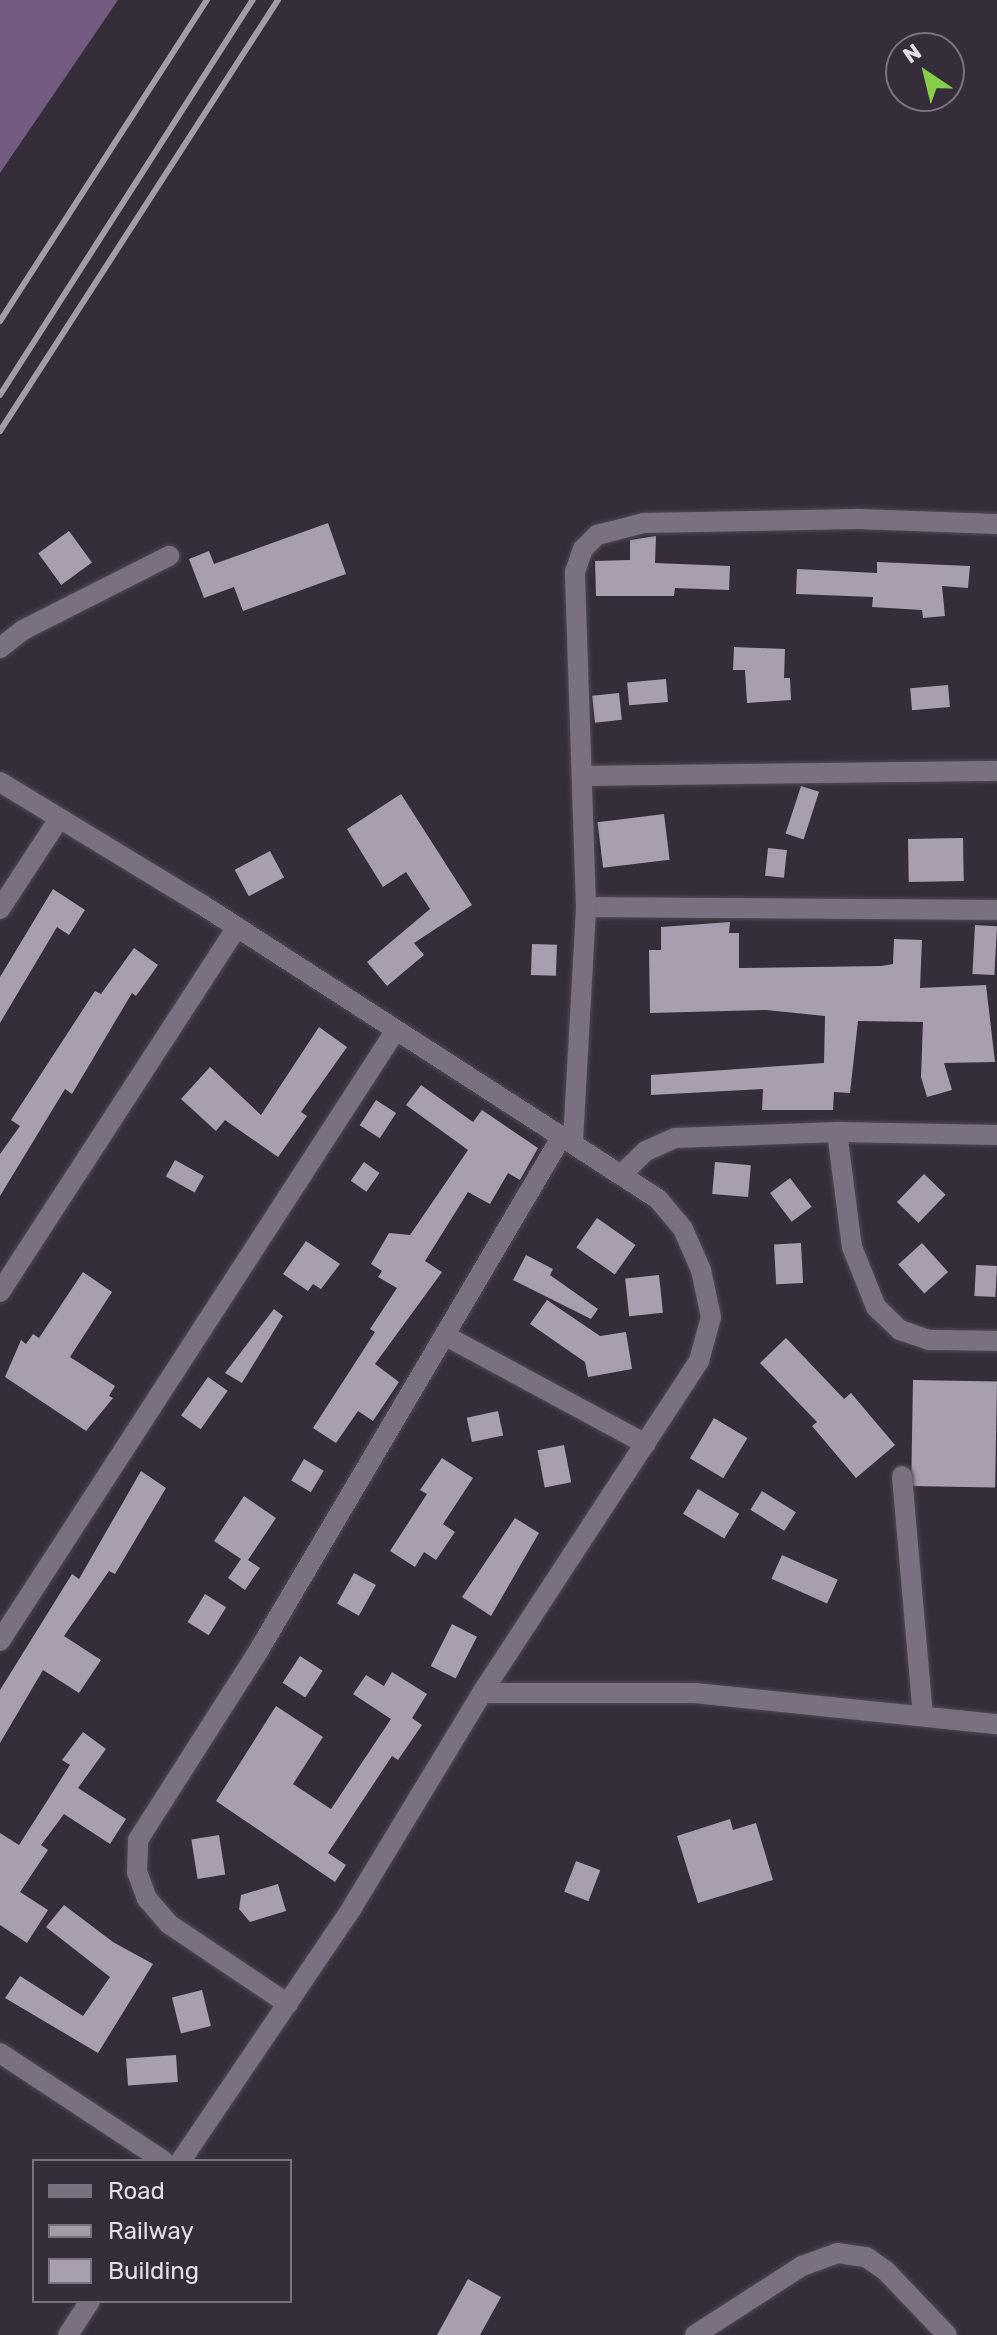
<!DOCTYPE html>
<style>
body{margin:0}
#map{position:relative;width:997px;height:2335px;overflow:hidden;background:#352d3a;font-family:Rubik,sans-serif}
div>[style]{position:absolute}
.forest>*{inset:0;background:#745b82}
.building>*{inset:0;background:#a89eae;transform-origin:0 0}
.roads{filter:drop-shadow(0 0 2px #504954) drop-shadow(0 0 2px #504954)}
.minor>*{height:20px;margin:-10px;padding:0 10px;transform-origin:10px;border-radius:10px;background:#7a707f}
.rail>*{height:6px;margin:-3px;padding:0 3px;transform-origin:3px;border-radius:3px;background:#a29ca6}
span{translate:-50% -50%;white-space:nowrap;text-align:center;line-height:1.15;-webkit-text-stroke:8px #352d3a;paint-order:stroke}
.legend{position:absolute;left:32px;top:2159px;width:260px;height:144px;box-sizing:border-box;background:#352d3a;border:2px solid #7a737f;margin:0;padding:10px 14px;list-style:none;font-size:24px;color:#e2dde6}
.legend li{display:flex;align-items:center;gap:16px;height:40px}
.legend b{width:40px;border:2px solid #7a737f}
.north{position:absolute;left:885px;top:32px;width:80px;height:80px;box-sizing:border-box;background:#352d3a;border:2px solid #7a737f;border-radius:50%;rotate:325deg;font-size:22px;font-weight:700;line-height:32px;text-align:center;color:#e2dde6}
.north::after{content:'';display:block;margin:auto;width:28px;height:36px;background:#88cf49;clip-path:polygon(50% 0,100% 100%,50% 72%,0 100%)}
</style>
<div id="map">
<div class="forest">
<div style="clip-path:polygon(0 0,118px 0,0 173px)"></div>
</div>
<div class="building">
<div style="clip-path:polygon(328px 523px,346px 574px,243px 611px,234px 587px,204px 598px,189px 559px,209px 551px,214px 564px)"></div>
<div style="left:69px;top:531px;width:39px;height:38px;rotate:54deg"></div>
<div style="clip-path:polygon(656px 536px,655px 563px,730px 566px,729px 590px,675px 588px,674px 596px,596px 596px,595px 561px,630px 560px,630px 540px)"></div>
<div style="clip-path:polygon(877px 562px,970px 566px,968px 588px,942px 586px,945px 616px,923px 618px,922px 610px,872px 607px,873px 597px,796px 594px,797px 569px,877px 573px)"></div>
<div style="clip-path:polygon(734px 647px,785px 649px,784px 678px,790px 678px,791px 700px,747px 703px,745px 670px,733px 670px)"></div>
<div style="left:666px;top:679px;width:23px;height:39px;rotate:85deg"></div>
<div style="left:948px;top:685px;width:22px;height:38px;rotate:85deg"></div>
<div style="left:619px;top:693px;width:27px;height:27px;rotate:84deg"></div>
<div style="left:801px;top:786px;width:19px;height:50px;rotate:18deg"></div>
<div style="clip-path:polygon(401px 794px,472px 905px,414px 943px,424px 955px,387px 986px,367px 962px,430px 909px,406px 872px,383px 887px,347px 829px)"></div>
<div style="left:664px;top:814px;width:46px;height:67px;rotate:83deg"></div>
<div style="left:963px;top:838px;width:43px;height:55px;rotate:89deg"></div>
<div style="left:768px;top:848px;width:19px;height:28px;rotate:6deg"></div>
<div style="left:270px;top:851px;width:30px;height:40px;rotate:62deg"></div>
<div style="clip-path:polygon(53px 889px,85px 910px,69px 935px,57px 927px,0 1023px,0 977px)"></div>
<div style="clip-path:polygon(730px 922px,729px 933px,739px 933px,739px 968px,881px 966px,893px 964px,894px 939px,922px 940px,920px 988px,986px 985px,995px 1062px,944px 1063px,952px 1090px,927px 1097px,921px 1077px,923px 1022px,858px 1021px,850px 1093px,834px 1092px,833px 1110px,762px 1110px,763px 1089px,651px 1095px,651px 1075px,824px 1063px,825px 1016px,766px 1010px,650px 1013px,649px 950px,661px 950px,661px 927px)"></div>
<div style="left:975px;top:925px;width:22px;height:49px;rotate:3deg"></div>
<div style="left:532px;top:944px;width:25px;height:31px;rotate:2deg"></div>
<div style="clip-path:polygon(134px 948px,158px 965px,136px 996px,132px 993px,72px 1094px,65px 1089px,0 1196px,0 1154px,20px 1126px,11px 1120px,95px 991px,101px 994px)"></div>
<div style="clip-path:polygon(319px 1027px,347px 1047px,301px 1112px,307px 1116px,278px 1157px,225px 1120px,216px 1131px,181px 1099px,210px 1067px,261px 1115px)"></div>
<div style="clip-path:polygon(421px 1085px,473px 1122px,482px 1110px,538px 1148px,520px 1180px,508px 1173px,490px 1204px,468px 1192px,425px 1261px,442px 1272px,375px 1364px,399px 1382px,373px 1421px,358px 1411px,336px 1443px,313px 1428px,375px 1332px,370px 1329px,397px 1288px,378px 1277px,382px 1271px,371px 1264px,389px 1233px,410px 1235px,468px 1150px,406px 1105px)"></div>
<div style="left:376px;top:1100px;width:24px;height:30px;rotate:33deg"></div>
<div style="left:175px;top:1160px;width:33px;height:19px;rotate:29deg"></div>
<div style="left:364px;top:1162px;width:19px;height:23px;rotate:35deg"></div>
<div style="left:715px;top:1162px;width:36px;height:32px;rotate:5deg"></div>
<div style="left:924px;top:1174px;width:30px;height:39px;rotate:44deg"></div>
<div style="left:790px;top:1178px;width:36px;height:25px;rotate:53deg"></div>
<div style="left:597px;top:1218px;width:47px;height:36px;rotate:35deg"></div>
<div style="clip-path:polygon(306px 1241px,340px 1264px,321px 1289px,313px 1284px,308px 1291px,283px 1274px)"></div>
<div style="left:801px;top:1243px;width:40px;height:27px;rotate:87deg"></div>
<div style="left:922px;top:1243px;width:39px;height:32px;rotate:48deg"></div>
<div style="clip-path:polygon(526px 1255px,553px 1269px,550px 1275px,598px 1309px,591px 1319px,513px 1280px)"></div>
<div style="left:976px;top:1265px;width:21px;height:31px;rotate:3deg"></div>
<div style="clip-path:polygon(83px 1272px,112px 1292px,70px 1357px,115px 1386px,109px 1396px,113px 1398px,86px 1431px,5px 1377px,21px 1340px,26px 1344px,33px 1334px,39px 1338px)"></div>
<div style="left:659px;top:1275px;width:38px;height:34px;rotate:84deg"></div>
<div style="clip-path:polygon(547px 1300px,600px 1336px,626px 1332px,632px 1369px,588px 1377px,585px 1362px,530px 1324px)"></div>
<div style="clip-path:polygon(274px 1309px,283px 1316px,242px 1383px,225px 1373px)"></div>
<div style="clip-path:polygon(786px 1338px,844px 1399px,851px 1393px,895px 1445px,856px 1478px,812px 1426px,817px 1422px,760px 1363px)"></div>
<div style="left:208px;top:1377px;width:24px;height:47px;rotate:35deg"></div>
<div style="left:913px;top:1380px;width:84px;height:106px;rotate:1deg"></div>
<div style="left:498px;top:1411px;width:25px;height:32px;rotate:78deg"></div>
<div style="left:714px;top:1418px;width:39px;height:47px;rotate:31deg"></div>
<div style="left:564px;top:1445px;width:38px;height:27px;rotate:79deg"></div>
<div style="clip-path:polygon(442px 1458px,473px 1478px,443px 1524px,455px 1532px,436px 1560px,424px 1552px,415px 1567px,390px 1551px,427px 1494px,420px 1490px)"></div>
<div style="left:304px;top:1459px;width:23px;height:25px;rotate:31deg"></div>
<div style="clip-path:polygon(141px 1471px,166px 1488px,115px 1574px,109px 1571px,64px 1636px,101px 1660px,79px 1693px,43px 1670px,0 1743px,0 1690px,72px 1574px,79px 1579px)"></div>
<div style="left:698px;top:1489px;width:48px;height:29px;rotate:31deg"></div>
<div style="left:762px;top:1491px;width:40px;height:22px;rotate:32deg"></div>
<div style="clip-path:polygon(244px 1496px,276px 1518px,248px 1560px,260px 1568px,245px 1590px,228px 1578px,241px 1559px,214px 1541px)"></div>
<div style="clip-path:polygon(515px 1518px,539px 1533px,491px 1616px,462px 1597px)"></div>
<div style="left:782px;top:1555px;width:61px;height:26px;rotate:24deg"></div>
<div style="left:354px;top:1573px;width:25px;height:35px;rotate:29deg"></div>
<div style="left:205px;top:1594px;width:25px;height:33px;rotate:32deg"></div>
<div style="left:452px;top:1624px;width:28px;height:47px;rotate:27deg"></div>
<div style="left:300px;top:1656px;width:27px;height:32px;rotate:33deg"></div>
<div style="clip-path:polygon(392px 1672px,427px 1694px,412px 1718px,422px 1725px,398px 1760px,392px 1756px,328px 1853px,346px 1865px,335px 1882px,216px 1801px,276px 1706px,323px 1737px,293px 1784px,331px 1809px,391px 1719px,353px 1694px,366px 1675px,384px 1686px)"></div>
<div style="clip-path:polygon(83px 1732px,106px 1749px,78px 1788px,126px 1819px,110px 1844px,64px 1814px,41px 1845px,48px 1850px,20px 1892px,48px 1910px,27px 1943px,0 1925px,0 1833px,19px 1845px,70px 1765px,62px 1760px)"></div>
<div style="clip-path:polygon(730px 1819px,733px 1830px,756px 1823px,773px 1880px,698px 1903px,677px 1836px)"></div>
<div style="left:219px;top:1835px;width:40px;height:28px;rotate:81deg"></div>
<div style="left:576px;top:1861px;width:26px;height:33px;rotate:21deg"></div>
<div style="clip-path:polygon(278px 1884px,286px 1911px,250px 1922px,239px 1909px,241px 1895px)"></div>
<div style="clip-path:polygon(64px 1905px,113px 1942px,153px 1964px,98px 2053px,5px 1998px,20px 1976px,83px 2016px,110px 1977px,46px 1927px)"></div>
<div style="left:202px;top:1990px;width:37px;height:31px;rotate:76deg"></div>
<div style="left:176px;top:2055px;width:27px;height:50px;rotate:86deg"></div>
<div style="clip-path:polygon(468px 2279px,501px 2297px,480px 2335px,437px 2335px)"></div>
</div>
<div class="roads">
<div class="minor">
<div style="left:0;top:648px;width:29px;rotate:-38deg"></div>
<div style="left:23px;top:630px;width:164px;rotate:-26.9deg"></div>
<div style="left:586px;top:776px;width:411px;rotate:-0.7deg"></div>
<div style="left:0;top:782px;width:235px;rotate:31.3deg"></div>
<div style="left:201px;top:904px;width:544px;rotate:32.84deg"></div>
<div style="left:658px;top:1199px;width:39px;rotate:50deg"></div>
<div style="left:683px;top:1229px;width:45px;rotate:66.3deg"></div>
<div style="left:701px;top:1270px;width:48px;rotate:78deg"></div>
<div style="left:711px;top:1317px;width:46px;rotate:105.3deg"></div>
<div style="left:699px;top:1361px;width:397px;rotate:123.2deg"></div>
<div style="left:482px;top:1693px;width:251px;rotate:121.2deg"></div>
<div style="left:352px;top:1908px;width:305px;rotate:124.1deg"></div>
<div style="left:586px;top:907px;width:411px;rotate:0.4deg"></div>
<div style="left:0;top:909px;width:108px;rotate:-56.8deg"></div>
<div style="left:837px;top:1132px;width:116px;rotate:82.6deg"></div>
<div style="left:852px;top:1247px;width:65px;rotate:68.2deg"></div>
<div style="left:876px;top:1307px;width:33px;rotate:44deg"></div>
<div style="left:900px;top:1330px;width:31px;rotate:19deg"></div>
<div style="left:929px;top:1340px;width:68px;rotate:0.8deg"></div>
<div style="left:573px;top:1141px;width:234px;rotate:-86.8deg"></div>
<div style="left:586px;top:907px;width:335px;rotate:-91.9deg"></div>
<div style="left:575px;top:572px;width:24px;rotate:-71deg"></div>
<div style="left:583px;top:549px;width:20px;rotate:-45deg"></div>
<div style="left:597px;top:535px;width:49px;rotate:-14.3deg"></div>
<div style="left:644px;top:523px;width:214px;rotate:-1.1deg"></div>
<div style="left:858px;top:519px;width:139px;rotate:2.1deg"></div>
<div style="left:623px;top:1173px;width:32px;rotate:-44deg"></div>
<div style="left:646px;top:1151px;width:32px;rotate:-24deg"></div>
<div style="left:675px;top:1138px;width:162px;rotate:-2.1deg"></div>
<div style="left:837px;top:1132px;width:160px;rotate:1.1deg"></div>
<div style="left:0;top:1292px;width:435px;rotate:-57deg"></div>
<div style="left:446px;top:1336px;width:227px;rotate:28.4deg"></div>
<div style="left:902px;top:1476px;width:240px;rotate:85deg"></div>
<div style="left:0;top:1641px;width:724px;rotate:-57.06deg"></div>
<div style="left:482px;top:1693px;width:213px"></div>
<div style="left:695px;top:1693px;width:304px;rotate:5.9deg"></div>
<div style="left:288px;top:2004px;width:143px;rotate:-146.1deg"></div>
<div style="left:169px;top:1924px;width:33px;rotate:-131deg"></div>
<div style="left:147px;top:1899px;width:29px;rotate:-110deg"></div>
<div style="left:137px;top:1872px;width:32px;rotate:-88deg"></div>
<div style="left:138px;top:1840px;width:225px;rotate:-57.5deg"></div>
<div style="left:259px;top:1650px;width:597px;rotate:-59.48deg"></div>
<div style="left:0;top:2053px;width:196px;rotate:33.4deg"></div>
<div style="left:68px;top:2335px;width:40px;rotate:-57.1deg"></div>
<div style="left:695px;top:2335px;width:127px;rotate:-32.8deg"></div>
<div style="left:802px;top:2266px;width:37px;rotate:-20deg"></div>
<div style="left:837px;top:2253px;width:29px;rotate:8deg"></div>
<div style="left:866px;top:2257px;width:24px;rotate:35deg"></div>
<div style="left:886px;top:2271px;width:88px;rotate:46.4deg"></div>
</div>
</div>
<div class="rail">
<div style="left:0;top:321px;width:382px;rotate:-57.2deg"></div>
<div style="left:0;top:395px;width:469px;rotate:-57.4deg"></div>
<div style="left:0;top:431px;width:513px;rotate:-57.18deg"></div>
</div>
<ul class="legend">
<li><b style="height:10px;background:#7a707f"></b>Road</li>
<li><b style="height:10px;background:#a29ca6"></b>Railway</li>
<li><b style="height:22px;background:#a89eae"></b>Building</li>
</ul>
<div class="north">N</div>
</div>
